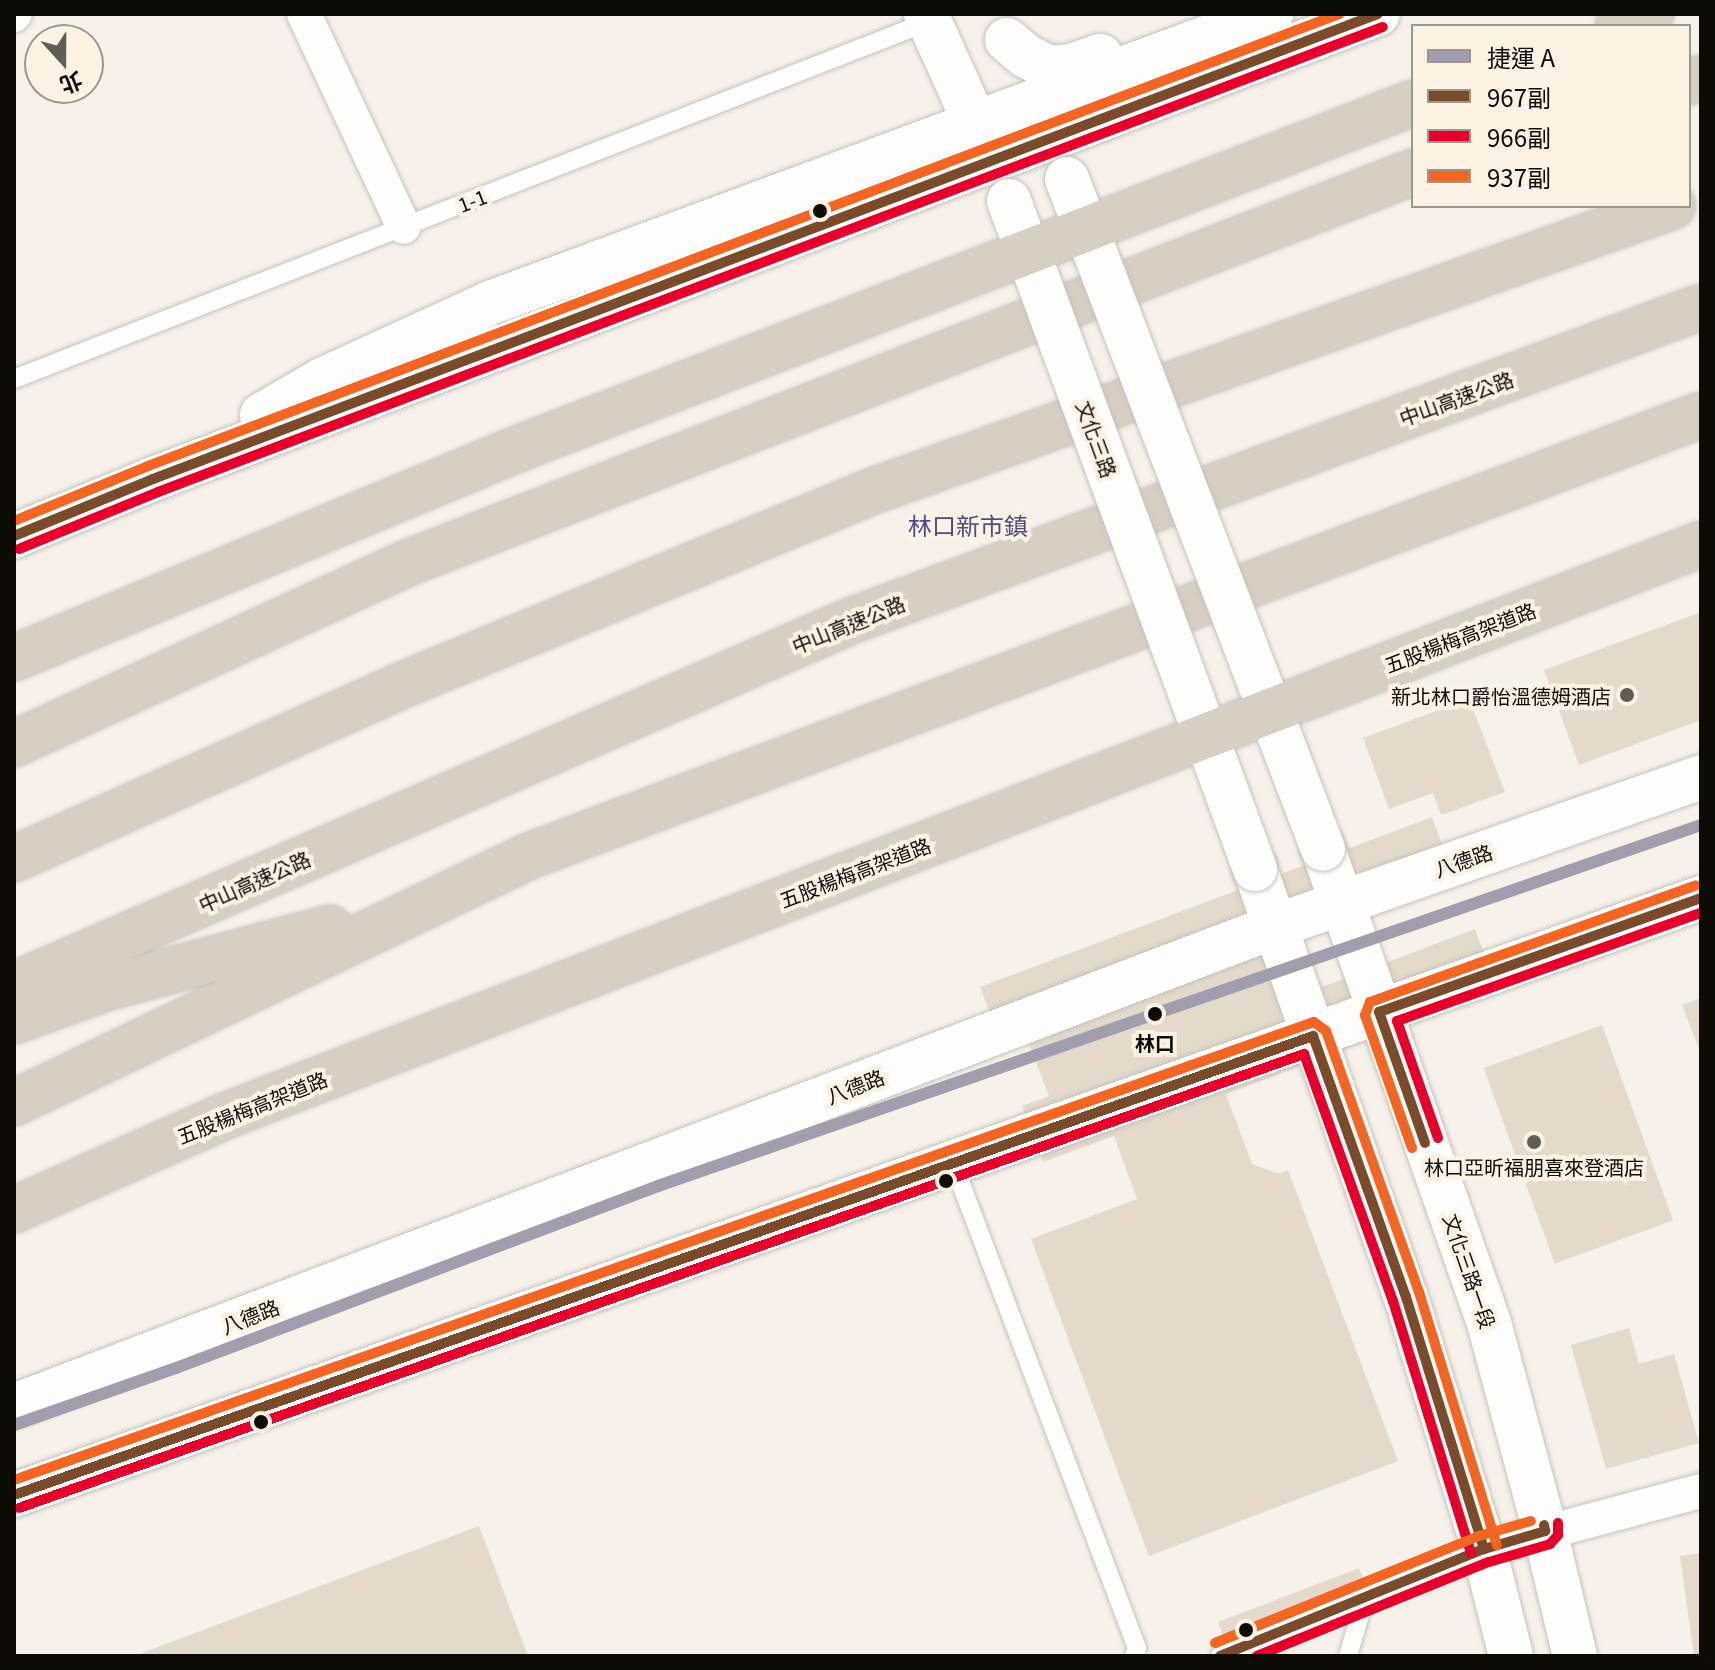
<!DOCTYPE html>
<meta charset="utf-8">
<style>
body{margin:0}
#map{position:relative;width:1715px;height:1670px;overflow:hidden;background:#f7f1ea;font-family:Georgia,"Noto Sans TC",serif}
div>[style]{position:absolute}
.building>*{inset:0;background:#e4d9ca;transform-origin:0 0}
.roads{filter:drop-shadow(0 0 2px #c6c1bc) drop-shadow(0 0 2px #c6c1bc)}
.lane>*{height:18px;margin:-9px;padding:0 9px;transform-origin:9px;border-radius:9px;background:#fefdfc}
.street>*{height:34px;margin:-17px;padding:0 17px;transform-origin:17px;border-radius:17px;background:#fefdfc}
.secondary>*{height:44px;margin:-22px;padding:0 22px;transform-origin:22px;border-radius:22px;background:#fefdfc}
.highway>*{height:44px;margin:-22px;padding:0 22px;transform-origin:22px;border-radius:22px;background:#d8cfc3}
.bridges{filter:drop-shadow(0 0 2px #c6c1bc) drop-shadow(0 0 2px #c6c1bc)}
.secondary-bridge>*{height:44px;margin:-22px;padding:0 22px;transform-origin:22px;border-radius:22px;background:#fefdfc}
.highway-bridge>*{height:44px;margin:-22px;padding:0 22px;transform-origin:22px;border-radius:22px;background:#d8cfc3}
.bus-1>*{height:10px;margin:-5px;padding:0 5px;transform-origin:5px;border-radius:5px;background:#7a4b2a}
.bus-2>*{height:10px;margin:-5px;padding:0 5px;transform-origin:5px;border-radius:5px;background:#e4002b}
.bus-3>*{height:10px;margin:-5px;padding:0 5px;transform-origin:5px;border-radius:5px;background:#f26522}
.metro-1>*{height:12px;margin:-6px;padding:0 6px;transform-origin:6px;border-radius:6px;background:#a29caf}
.dots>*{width:22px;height:22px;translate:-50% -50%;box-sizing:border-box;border:4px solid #fdf2e4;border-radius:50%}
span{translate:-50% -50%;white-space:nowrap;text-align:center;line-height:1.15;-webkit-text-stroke:8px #fdf2e4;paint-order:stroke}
.street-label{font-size:20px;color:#0e0b07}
.poi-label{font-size:20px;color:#0e0b07}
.right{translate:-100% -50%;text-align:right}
.stop-label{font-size:20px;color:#0e0b07;font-weight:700}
.quarter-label{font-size:24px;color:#4d4a88}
.frame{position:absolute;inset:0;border:16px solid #0e0b07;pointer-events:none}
.legend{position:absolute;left:1411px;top:24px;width:280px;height:184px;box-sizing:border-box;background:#fdf2e4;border:2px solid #9d968c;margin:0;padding:10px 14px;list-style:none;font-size:24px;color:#0e0b07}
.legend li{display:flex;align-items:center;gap:16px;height:40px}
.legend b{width:40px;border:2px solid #9d968c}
.north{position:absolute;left:24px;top:24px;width:80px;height:80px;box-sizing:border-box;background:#fdf2e4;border:2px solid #9d968c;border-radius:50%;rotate:159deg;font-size:22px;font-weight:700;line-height:32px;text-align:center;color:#0e0b07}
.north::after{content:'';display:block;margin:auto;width:28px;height:36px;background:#605c56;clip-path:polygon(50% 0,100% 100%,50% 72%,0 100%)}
</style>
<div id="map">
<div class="building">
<div style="clip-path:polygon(1701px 612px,1701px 720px,1579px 765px,1544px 670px)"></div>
<div style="clip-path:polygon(1469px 699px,1505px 792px,1441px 815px,1433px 793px,1389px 809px,1363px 738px)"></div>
<div style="clip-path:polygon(1432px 817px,1455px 879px,1295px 939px,1314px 990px,1475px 929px,1498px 991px,1226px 1094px,1252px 1164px,1279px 1174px,1288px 1170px,1398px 1461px,1149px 1556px,1031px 1239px,1137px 1199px,1114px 1136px,1043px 1162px,1022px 1106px,1049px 1096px,1023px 1028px,999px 1037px,980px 987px)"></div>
<div style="clip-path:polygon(1701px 998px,1701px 1054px,1682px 1005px)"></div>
<div style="left:1602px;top:1025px;width:208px;height:126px;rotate:70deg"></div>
<div style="clip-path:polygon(1629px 1328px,1639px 1364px,1674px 1354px,1699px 1443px,1606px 1469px,1571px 1345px)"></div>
<div style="clip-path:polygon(479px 1526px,528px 1656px,134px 1656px)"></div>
<div style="clip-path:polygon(1701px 1553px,1701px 1656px,1694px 1656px,1680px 1556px)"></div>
<div style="left:1359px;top:1568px;width:25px;height:151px;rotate:69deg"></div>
</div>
<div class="roads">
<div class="lane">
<div style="left:14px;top:379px;width:983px;rotate:-21.35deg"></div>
<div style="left:953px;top:1163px;width:519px;rotate:69.22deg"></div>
<div style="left:1137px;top:1648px;width:9px;rotate:111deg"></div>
<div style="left:1220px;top:1656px;width:285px;rotate:-22.1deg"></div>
<div style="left:1348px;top:1656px;width:60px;rotate:-73.7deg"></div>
</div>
<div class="street">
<div style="left:304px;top:14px;width:235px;rotate:64.9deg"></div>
<div style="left:14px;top:15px;width:1px;rotate:-45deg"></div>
<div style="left:1484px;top:1549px;width:225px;rotate:-15deg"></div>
</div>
<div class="secondary">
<div style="left:926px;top:14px;width:146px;rotate:65.7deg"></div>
<div style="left:1007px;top:40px;width:25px;rotate:40deg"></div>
<div style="left:1026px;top:56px;width:27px;rotate:27deg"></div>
<div style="left:1050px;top:68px;width:21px;rotate:-5deg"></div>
<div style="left:1071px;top:66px;width:31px;rotate:-19deg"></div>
<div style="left:262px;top:415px;width:69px;rotate:-30.3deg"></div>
<div style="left:322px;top:380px;width:185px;rotate:-24.6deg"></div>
<div style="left:490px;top:303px;width:833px;rotate:-20.31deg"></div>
<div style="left:14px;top:536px;width:150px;rotate:-22.3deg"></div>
<div style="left:153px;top:479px;width:1310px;rotate:-20.79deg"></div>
<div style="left:1323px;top:849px;width:502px;rotate:70.7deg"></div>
<div style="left:1489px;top:1323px;width:215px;rotate:74.9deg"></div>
<div style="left:1545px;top:1531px;width:129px;rotate:76.5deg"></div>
<div style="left:1255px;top:869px;width:454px;rotate:70.6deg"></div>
<div style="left:1406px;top:1297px;width:264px;rotate:72.8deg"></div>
<div style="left:1484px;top:1549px;width:110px;rotate:75.8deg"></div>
<div style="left:14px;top:1406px;width:1347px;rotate:-20.83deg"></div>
<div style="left:1273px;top:927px;width:454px;rotate:-19.3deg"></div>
<div style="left:14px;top:1495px;width:1790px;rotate:-19.49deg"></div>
</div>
<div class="highway">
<div style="left:1618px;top:26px;width:35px;rotate:-20deg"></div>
<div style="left:1689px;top:82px;width:13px;rotate:-18deg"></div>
<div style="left:14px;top:744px;width:436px;rotate:-24.7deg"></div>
<div style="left:410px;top:562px;width:1076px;rotate:-21.25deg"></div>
<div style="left:14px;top:859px;width:423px;rotate:-24.1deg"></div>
<div style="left:400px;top:686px;width:512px;rotate:-22.4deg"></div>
<div style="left:873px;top:491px;width:849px;rotate:-19.61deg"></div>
<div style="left:14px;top:985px;width:915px;rotate:-23.51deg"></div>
<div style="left:853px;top:620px;width:904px;rotate:-20.26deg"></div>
<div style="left:14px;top:1021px;width:97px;rotate:-19.9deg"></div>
<div style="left:105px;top:988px;width:233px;rotate:-14.9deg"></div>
<div style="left:14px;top:1103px;width:571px;rotate:-25.62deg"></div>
<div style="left:529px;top:856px;width:1252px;rotate:-20.62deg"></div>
</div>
</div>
<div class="bridges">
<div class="secondary-bridge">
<div style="left:1067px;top:179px;width:717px;rotate:69.09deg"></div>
<div style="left:1009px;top:201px;width:712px;rotate:69.78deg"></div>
</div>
<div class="highway-bridge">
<div style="left:14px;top:658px;width:548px;rotate:-22.54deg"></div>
<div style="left:520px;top:448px;width:957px;rotate:-21.12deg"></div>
<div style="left:14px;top:1210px;width:231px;rotate:-24deg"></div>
<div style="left:225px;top:1116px;width:1583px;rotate:-21.18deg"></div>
</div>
</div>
<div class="bus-1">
<div style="left:14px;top:536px;width:150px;rotate:-22.3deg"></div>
<div style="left:153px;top:479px;width:1310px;rotate:-20.79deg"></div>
<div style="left:1425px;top:1143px;width:139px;rotate:-109.3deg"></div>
<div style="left:1379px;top:1012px;width:342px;rotate:-19.5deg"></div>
<div style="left:14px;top:1495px;width:1378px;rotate:-19.46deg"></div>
<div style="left:1313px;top:1036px;width:277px;rotate:70.4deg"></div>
<div style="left:1406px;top:1297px;width:264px;rotate:72.8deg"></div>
<div style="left:1220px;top:1656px;width:285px;rotate:-22.1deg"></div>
<div style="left:1484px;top:1549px;width:64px;rotate:-16.4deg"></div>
<div style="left:1545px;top:1531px;width:6px;rotate:-99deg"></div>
</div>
<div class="bus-2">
<div style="left:19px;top:549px;width:150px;rotate:-22.3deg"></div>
<div style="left:158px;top:492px;width:1310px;rotate:-20.79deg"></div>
<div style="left:1438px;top:1138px;width:124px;rotate:-109.3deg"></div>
<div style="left:1397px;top:1021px;width:323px;rotate:-19.6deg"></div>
<div style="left:19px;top:1508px;width:1363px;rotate:-19.46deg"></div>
<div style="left:1304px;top:1054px;width:263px;rotate:70.2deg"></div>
<div style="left:1393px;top:1301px;width:264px;rotate:72.8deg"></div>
<div style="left:1257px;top:1656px;width:250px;rotate:-22.1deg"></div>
<div style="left:1489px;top:1562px;width:64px;rotate:-16.4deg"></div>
<div style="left:1550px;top:1544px;width:12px;rotate:-48deg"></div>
<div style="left:1558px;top:1535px;width:12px;rotate:-90deg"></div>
</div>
<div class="bus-3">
<div style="left:14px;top:521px;width:145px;rotate:-22.3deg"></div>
<div style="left:148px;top:466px;width:1274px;rotate:-20.78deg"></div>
<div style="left:1412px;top:1148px;width:141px;rotate:-109.5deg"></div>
<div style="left:1365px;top:1015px;width:14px;rotate:-69deg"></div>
<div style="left:1370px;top:1002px;width:346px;rotate:-19.7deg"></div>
<div style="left:14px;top:1480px;width:1378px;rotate:-19.41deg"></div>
<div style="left:1314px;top:1022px;width:15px;rotate:37deg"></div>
<div style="left:1326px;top:1031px;width:277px;rotate:70.4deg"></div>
<div style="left:1419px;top:1292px;width:265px;rotate:72.9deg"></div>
<div style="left:1215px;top:1643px;width:285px;rotate:-22.1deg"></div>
<div style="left:1479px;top:1536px;width:54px;rotate:-16.1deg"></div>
</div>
<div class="metro-1">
<div style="left:14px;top:1425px;width:172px;rotate:-19.4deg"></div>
<div style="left:176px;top:1368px;width:515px;rotate:-20.69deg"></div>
<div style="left:658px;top:1186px;width:1104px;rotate:-19.09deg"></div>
</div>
<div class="dots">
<div style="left:820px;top:211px;background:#0e0b07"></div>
<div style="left:1627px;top:695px;background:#605c56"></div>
<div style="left:1155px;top:1014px;background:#0e0b07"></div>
<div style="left:1534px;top:1142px;background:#605c56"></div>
<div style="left:946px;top:1181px;background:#0e0b07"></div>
<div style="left:261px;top:1422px;background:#0e0b07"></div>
<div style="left:1246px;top:1630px;background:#0e0b07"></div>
</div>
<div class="street-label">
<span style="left:472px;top:200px;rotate:-21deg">1-1</span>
<span style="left:1456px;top:398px;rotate:-20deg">中山高速公路</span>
<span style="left:1097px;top:439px;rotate:70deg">文化三路</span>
<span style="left:848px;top:624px;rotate:-22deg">中山高速公路</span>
<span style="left:1460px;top:637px;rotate:-21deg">五股楊梅高架道路</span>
<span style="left:1463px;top:860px;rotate:-19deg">八德路</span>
<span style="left:855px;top:872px;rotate:-21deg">五股楊梅高架道路</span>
<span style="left:254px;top:881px;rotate:-24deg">中山高速公路</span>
<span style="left:855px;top:1086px;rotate:-21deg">八德路</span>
<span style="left:252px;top:1107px;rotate:-22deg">五股楊梅高架道路</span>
<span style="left:1470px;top:1271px;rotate:71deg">文化三路一段</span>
<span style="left:250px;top:1316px;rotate:-21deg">八德路</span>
</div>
<div class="poi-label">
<span class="right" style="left:1611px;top:695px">新北林口爵怡溫德姆酒店</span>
<span style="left:1534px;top:1166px">林口亞昕福朋喜來登酒店</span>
</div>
<div class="stop-label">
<span style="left:1155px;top:1042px">林口</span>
</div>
<div class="quarter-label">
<span style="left:968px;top:525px">林口新市鎮</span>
</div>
<div class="frame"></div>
<ul class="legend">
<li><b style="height:10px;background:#a29caf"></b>捷運 A</li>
<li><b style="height:10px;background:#7a4b2a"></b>967副</li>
<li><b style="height:10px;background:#e4002b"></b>966副</li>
<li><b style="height:10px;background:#f26522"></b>937副</li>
</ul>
<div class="north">北</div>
</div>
